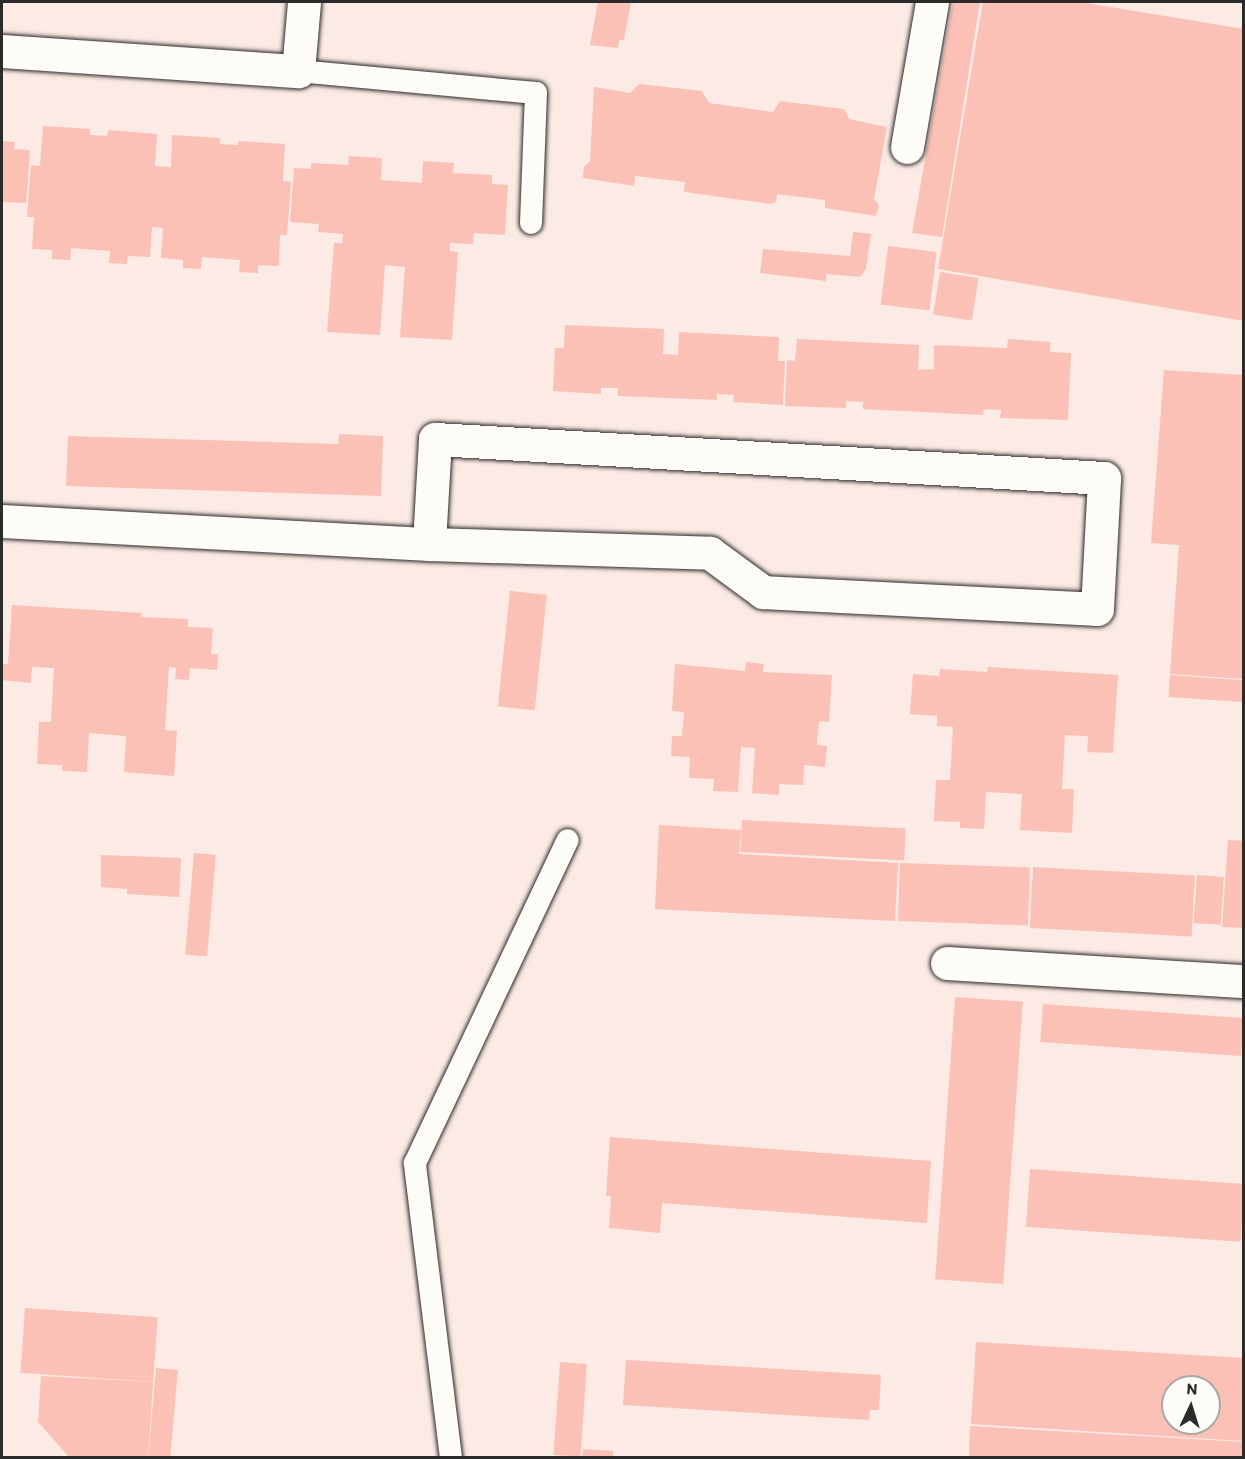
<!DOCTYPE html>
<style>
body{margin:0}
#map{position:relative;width:1245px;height:1459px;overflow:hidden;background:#fceae4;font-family:Itim,sans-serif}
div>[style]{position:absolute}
.building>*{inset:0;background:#fbc0b6;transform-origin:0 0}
.roads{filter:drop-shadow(0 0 2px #2b2b2b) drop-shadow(0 0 2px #2b2b2b)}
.service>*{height:22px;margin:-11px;padding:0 11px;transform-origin:11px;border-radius:11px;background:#fdfcf7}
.minor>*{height:33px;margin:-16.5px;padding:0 16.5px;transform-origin:16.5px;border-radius:16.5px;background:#fdfcf7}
span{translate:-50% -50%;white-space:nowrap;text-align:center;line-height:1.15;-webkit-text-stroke:6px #fdfcf7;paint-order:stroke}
.frame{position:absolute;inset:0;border:3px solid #2b2b2b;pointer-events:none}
.north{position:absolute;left:1161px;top:1375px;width:60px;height:60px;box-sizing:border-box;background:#fdfcf7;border:2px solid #a9a8a5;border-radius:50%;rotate:4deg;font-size:16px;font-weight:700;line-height:24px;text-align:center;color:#2b2b2b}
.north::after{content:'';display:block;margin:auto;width:21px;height:27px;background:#2b2b2b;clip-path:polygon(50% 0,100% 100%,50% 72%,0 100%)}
</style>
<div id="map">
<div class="building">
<div style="clip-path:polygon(598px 2px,631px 2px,624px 40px,619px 40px,618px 48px,590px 45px)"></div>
<div style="clip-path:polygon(953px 2px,980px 2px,942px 237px,912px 233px)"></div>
<div style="clip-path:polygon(983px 2px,1080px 2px,1244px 29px,1244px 321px,938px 269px)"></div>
<div style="clip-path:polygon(639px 84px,702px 91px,709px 103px,773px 112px,780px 101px,844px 109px,849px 119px,887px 127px,874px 199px,879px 205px,876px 216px,825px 208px,825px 200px,777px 194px,776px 202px,771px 204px,684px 192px,685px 182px,635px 176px,634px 186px,583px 178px,584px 167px,590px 161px,594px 87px,630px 93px)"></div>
<div style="clip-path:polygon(43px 126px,90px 129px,90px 135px,107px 136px,108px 130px,157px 134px,155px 166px,171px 167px,172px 135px,220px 138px,220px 144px,238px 145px,238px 141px,285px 144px,283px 181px,291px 182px,287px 235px,280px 235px,279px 266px,258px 265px,258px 273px,239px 272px,240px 260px,202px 257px,201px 269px,183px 268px,183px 260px,161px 258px,163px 228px,152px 227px,150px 257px,128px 256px,127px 264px,109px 263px,110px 251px,71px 248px,70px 260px,52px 259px,52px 250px,32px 249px,34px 217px,27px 217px,31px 165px,40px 166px)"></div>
<div style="clip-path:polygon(2px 141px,15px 142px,14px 149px,30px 150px,26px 203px,2px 202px)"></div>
<div style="clip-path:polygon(349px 156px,382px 158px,381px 180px,422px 183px,423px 161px,454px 163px,453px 173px,492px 175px,492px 184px,508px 185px,505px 235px,474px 233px,473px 244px,450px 243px,450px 251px,458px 252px,452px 340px,400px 337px,405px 267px,385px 265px,380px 335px,327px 332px,334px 243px,342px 243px,343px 234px,318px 232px,319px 224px,290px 222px,294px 168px,311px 169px,311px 163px,348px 165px)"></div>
<div style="clip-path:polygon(853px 232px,871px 234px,866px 269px,860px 277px,826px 274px,826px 281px,760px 273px,763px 249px,850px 256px)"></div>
<div style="left:888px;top:246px;width:49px;height:59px;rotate:7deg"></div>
<div style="left:940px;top:272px;width:39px;height:43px;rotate:9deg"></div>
<div style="clip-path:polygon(565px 325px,664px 329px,663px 354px,678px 355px,679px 332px,779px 337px,778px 361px,785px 361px,783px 405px,733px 402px,734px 395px,717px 394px,717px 400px,618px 396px,618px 388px,601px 388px,601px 394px,553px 391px,555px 348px,564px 348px)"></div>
<div style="clip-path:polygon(797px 339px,919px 345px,918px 370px,934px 369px,934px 345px,1007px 348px,1008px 339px,1051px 342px,1050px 352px,1071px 353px,1068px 420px,1000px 418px,1001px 410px,984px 409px,983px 415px,863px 409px,863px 402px,846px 401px,846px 408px,785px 406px,787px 360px,795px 361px)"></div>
<div style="clip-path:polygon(1164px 370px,1244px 375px,1244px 679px,1170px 674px,1179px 545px,1151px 543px)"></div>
<div style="clip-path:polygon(339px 434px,383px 436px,381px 496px,66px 486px,68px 436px,338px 444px)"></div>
<div style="left:510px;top:591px;width:37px;height:116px;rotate:6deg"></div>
<div style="clip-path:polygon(12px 605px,142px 613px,141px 617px,188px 619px,188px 627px,213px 628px,211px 654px,218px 654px,217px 670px,190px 668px,189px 680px,175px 679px,176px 668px,169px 667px,165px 730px,177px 731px,174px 776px,124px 772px,126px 736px,89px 733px,87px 772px,62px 771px,62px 765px,37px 764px,39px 722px,51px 722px,54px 668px,32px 667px,31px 683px,2px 680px,2px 664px,8px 664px)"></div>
<div style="clip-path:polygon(746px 662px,764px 664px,763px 672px,832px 675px,829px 722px,819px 721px,817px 745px,827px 746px,825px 767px,804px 765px,803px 785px,779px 784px,779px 795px,752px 793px,755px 748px,741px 747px,738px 792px,713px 791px,714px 779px,689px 778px,690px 757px,671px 756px,672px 736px,682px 736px,684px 712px,672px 711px,675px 664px,745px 671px)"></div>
<div style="clip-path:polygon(988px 667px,1118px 675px,1113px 753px,1087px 752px,1088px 736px,1065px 735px,1062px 789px,1074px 789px,1072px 833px,1020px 830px,1022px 794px,986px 792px,984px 829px,960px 828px,960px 822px,934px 821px,936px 780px,950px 780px,953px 727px,937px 726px,937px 716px,910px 714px,913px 674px,939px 676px,940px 669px,987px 672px)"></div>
<div style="left:1170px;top:675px;width:74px;height:22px;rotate:4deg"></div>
<div style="left:742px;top:820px;width:164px;height:32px;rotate:3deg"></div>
<div style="clip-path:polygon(659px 825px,741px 830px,739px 854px,898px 863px,895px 921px,655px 909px)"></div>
<div style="clip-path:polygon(1228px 840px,1244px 841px,1244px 928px,1222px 927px)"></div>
<div style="left:194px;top:853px;width:22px;height:102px;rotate:5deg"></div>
<div style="clip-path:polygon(101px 855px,181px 858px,179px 897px,127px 894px,127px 889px,101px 887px)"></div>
<div style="left:900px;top:863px;width:130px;height:58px;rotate:2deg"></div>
<div style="left:1033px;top:867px;width:162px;height:61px;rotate:3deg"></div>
<div style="left:1197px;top:875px;width:27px;height:48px;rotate:4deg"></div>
<div style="left:955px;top:997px;width:68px;height:283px;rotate:4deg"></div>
<div style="left:1043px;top:1004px;width:201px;height:38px;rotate:4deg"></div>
<div style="clip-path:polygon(610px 1137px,931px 1161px,927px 1223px,662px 1203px,660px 1233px,609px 1228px,611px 1196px,606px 1196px)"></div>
<div style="left:1030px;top:1169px;width:215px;height:58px;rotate:4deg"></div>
<div style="left:25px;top:1308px;width:133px;height:65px;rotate:4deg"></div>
<div style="clip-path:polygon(evenodd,976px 1342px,1244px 1358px,1244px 1441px,971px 1424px,976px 1342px,1173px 1387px,1209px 1387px,1209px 1423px,1173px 1423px,1173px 1387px)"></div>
<div style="clip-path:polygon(626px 1360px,881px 1375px,879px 1410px,870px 1410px,869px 1420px,623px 1405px)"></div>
<div style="left:560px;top:1362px;width:27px;height:93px;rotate:4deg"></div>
<div style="left:156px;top:1368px;width:22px;height:90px;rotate:5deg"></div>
<div style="clip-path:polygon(41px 1376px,153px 1382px,148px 1458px,70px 1458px,38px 1422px)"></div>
<div style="clip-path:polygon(970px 1426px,1244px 1442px,1244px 1458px,969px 1458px)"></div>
<div style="clip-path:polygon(583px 1449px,613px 1451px,613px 1458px,582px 1458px)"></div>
</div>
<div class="roads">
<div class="service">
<div style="left:298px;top:71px;width:239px;rotate:5.3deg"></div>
<div style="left:536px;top:93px;width:130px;rotate:92.2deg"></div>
<div style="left:451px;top:1458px;width:297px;rotate:-97deg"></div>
<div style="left:415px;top:1163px;width:357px;rotate:-64.7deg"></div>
</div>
<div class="minor">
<div style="left:2px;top:51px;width:297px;rotate:3.9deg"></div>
<div style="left:298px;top:71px;width:69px;rotate:-85deg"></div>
<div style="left:907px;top:147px;width:147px;rotate:-80.2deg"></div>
<div style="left:2px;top:521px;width:428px;rotate:3.1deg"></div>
<div style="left:429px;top:544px;width:281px;rotate:1.8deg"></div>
<div style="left:710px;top:553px;width:66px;rotate:36.3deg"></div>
<div style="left:763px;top:592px;width:334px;rotate:2.9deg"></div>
<div style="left:1097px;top:609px;width:131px;rotate:-86.9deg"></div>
<div style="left:1104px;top:478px;width:670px;rotate:-176.66deg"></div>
<div style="left:435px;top:439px;width:105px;rotate:93.3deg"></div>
<div style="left:947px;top:963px;width:298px;rotate:3.5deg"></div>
</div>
</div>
<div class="frame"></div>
<div class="north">N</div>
</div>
